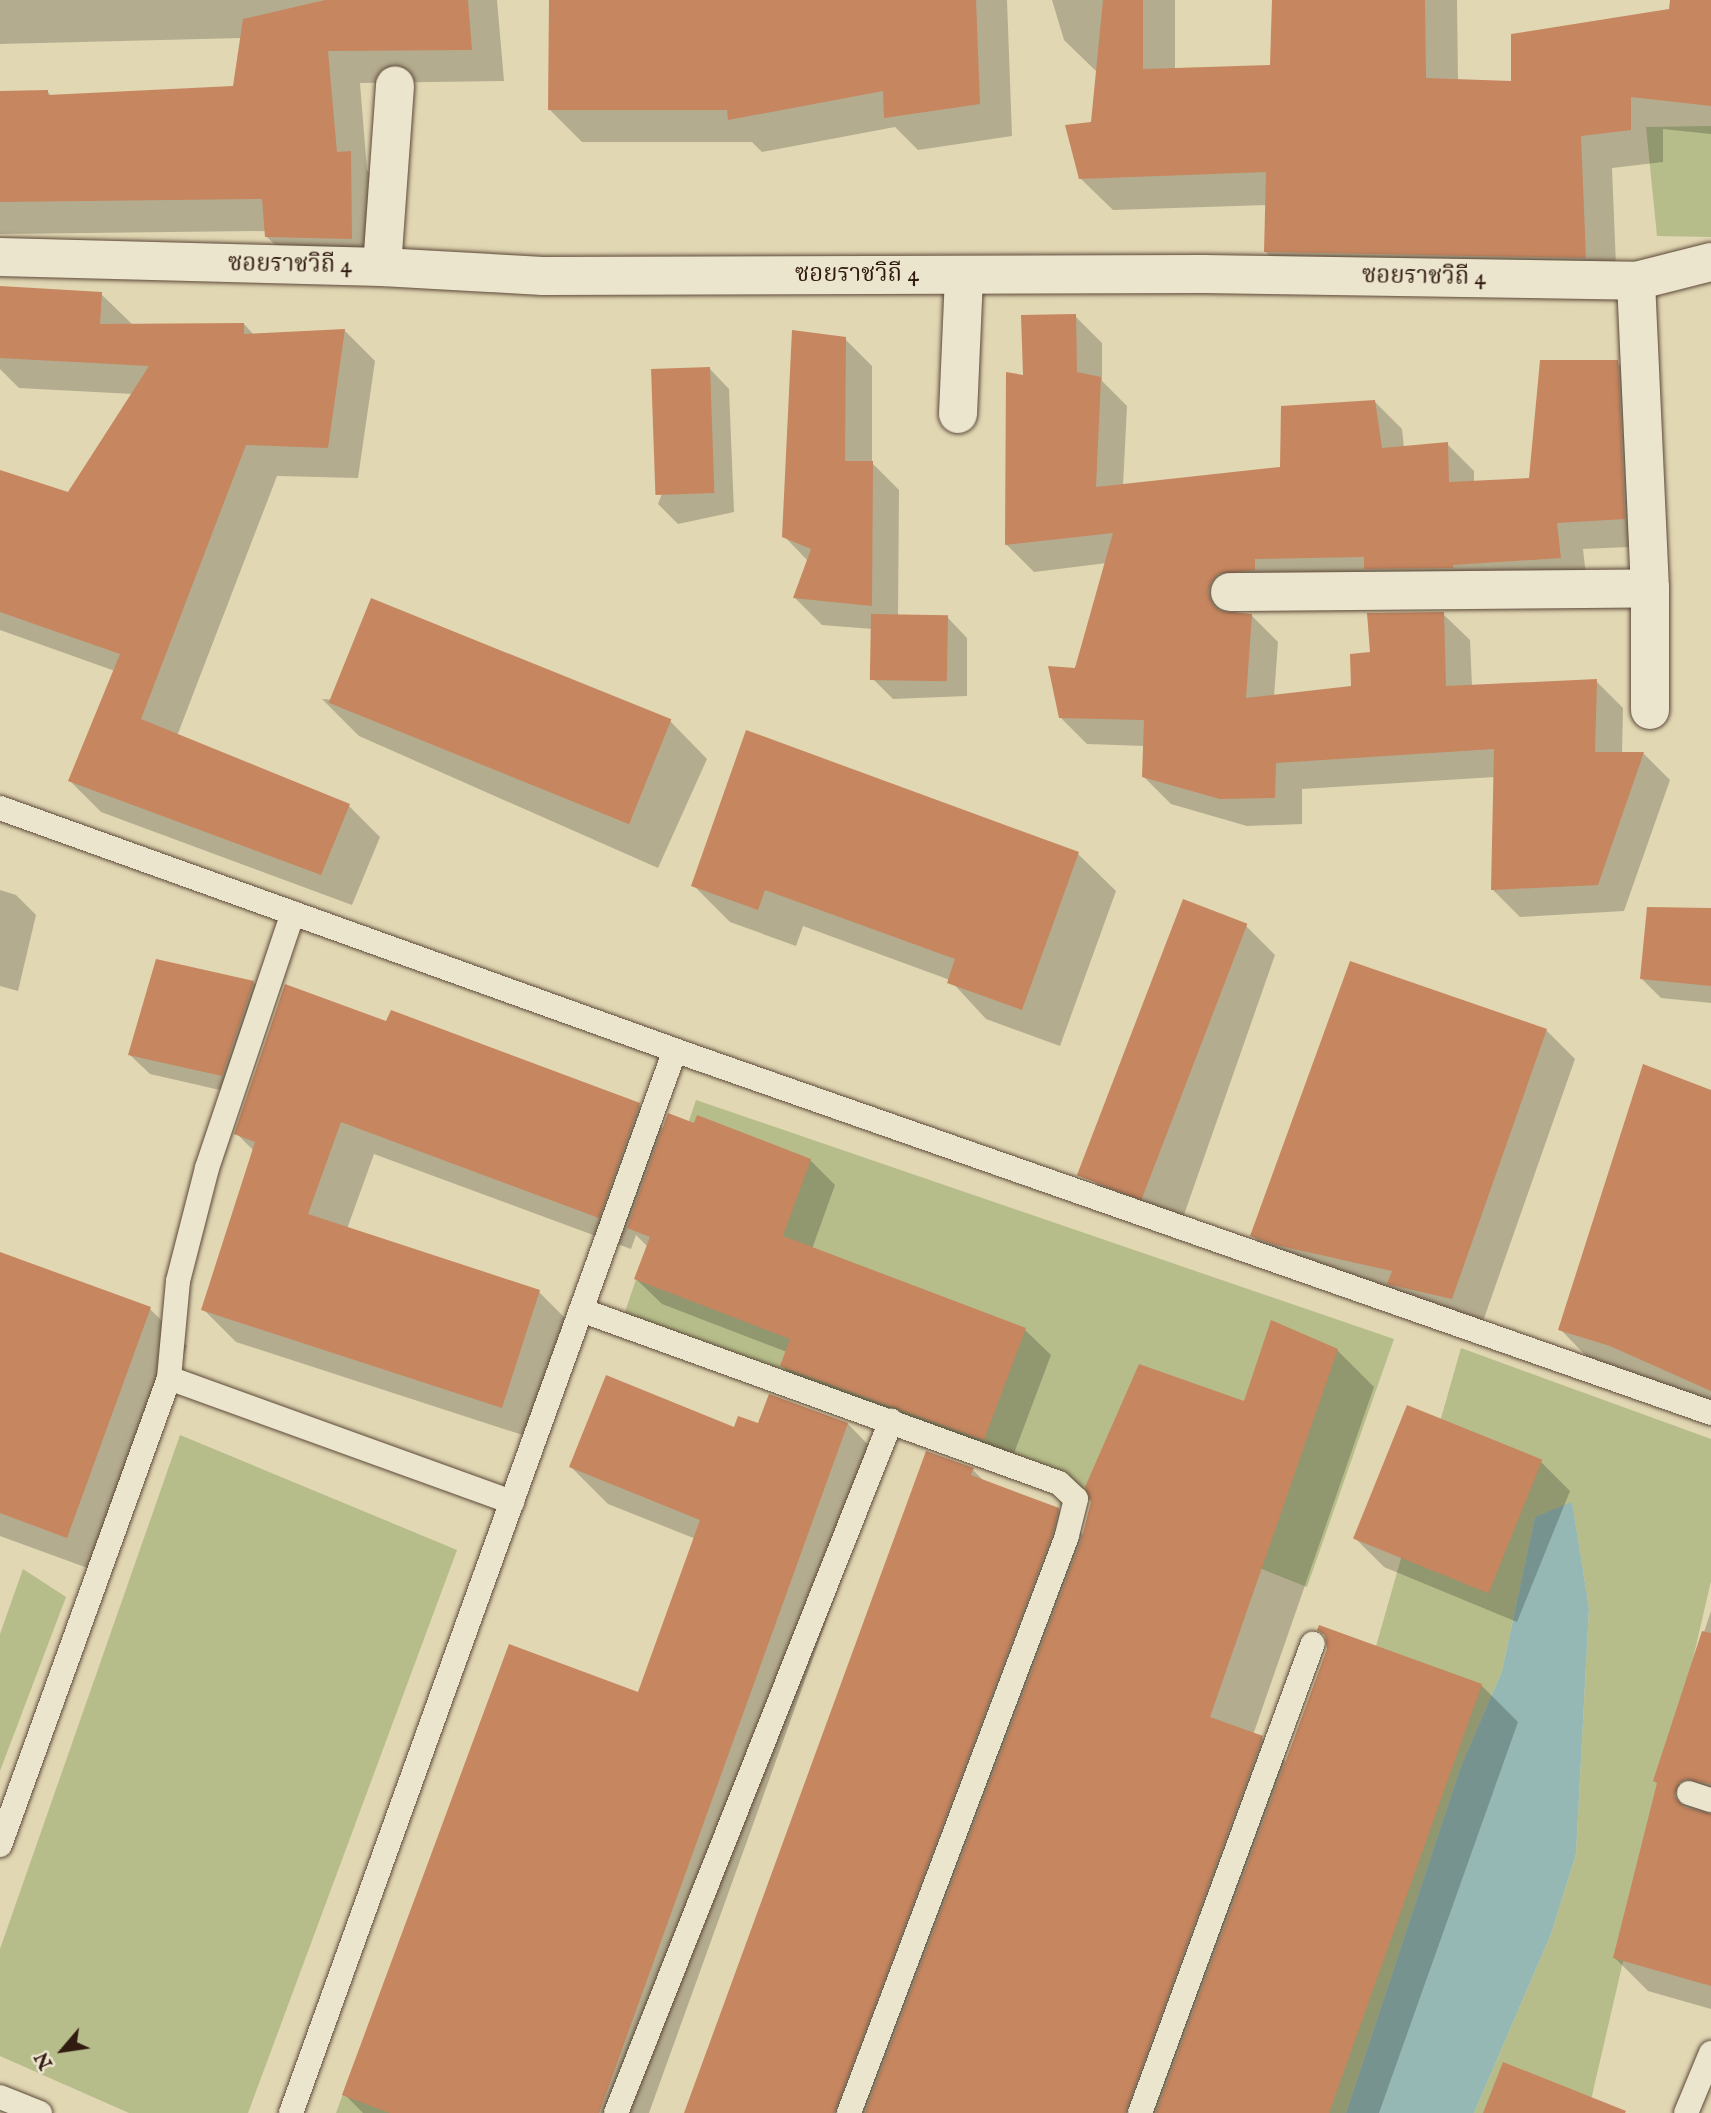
<!DOCTYPE html>
<meta charset="utf-8">
<style>
body{margin:0}
#map{position:relative;width:1711px;height:2113px;overflow:hidden;background:#e1d7b3;font-family:"IM FELL English","Noto Serif Thai",serif}
div>[style]{position:absolute}
.green>*{inset:0;background:#b6bd8a}
.water>*{inset:0;background:#95b8b4}
.shadow>*{inset:0;background:#0003}
.building>*{inset:0;background:#c68660;transform-origin:0 0}
.roads{filter:drop-shadow(0 0 2px #5d4939) drop-shadow(0 0 2px #5d4939)}
.service>*{height:24px;margin:-12px;padding:0 12px;transform-origin:12px;border-radius:12px;background:#ece5ce}
.minor>*{height:38px;margin:-19px;padding:0 19px;transform-origin:19px;border-radius:19px;background:#ece5ce}
span{translate:-50% -50%;white-space:nowrap;text-align:center;line-height:1.15;-webkit-text-stroke:5px #ece5ce;paint-order:stroke}
.street-label{font-size:24px;color:#311a10}
.north{position:absolute;left:28px;top:2015px;width:70px;height:70px;-webkit-text-stroke:5px #ece5ce;paint-order:stroke;rotate:241deg;font-size:19px;font-weight:700;line-height:28px;text-align:center;color:#311a10}
.north::after{content:'';display:block;margin:auto;width:24px;height:32px;background:#311a10;clip-path:polygon(50% 0,100% 100%,50% 72%,0 100%)}
</style>
<div id="map">
<div class="green">
<div style="clip-path:polygon(1711px 126px,1711px 237px,1657px 236px,1646px 127px)"></div>
<div style="clip-path:polygon(696px 1100px,1394px 1339px,1307px 1587px,624px 1315px)"></div>
<div style="clip-path:polygon(1461px 1348px,1711px 1439px,1711px 1581px,1591px 2100px,1585px 2113px,1474px 2113px,1551px 1934px,1576px 1854px,1589px 1608px,1572px 1503px,1535px 1517px,1502px 1671px,1461px 1766px,1346px 2113px,1243px 2113px)"></div>
<div style="clip-path:polygon(180px 1435px,457px 1550px,248px 2113px,129px 2113px,0 2056px,0 1949px)"></div>
<div style="clip-path:polygon(23px 1569px,66px 1597px,0 1771px,0 1634px)"></div>
<div style="clip-path:polygon(351px 2072px,437px 2113px,336px 2113px)"></div>
</div>
<div class="water">
<div style="clip-path:polygon(1572px 1502px,1589px 1608px,1576px 1854px,1551px 1934px,1474px 2113px,1346px 2113px,1461px 1766px,1502px 1671px,1535px 1517px)"></div>
</div>
<div class="shadow">
<div style="clip-path:polygon(0 0,497px 0,504px 81px,360px 83px,367px 170px,382px 185px,384px 271px,300px 269px,267px 237px,267px 231px,0 234px,0 92px,48px 92px,52px 97px,235px 87px,242px 38px,0 44px)"></div>
<div style="clip-path:polygon(551px 0,1007px 0,1012px 136px,918px 150px,895px 127px,762px 152px,752px 142px,582px 142px,550px 110px)"></div>
<div style="clip-path:polygon(1052px 0,1175px 0,1175px 70px,1272px 67px,1274px 0,1457px 0,1458px 81px,1513px 83px,1671px 10px,1672px 0,1711px 0,1711px 134px,1663px 129px,1663px 162px,1612px 168px,1617px 290px,1298px 284px,1266px 252px,1267px 205px,1113px 210px,1080px 178px,1093px 123px,1098px 73px,1064px 40px)"></div>
<div style="clip-path:polygon(0 288px,101px 294px,133px 325px,244px 324px,254px 335px,344px 330px,375px 361px,358px 478px,277px 476px,177px 736px,349px 806px,380px 837px,352px 905px,101px 812px,70px 781px,115px 671px,0 630px,0 472px,68px 494px,133px 394px,19px 388px,0 369px)"></div>
<div style="clip-path:polygon(1075px 316px,1102px 343px,1102px 381px,1127px 406px,1123px 486px,1282px 468px,1375px 402px,1402px 429px,1404px 448px,1447px 444px,1474px 471px,1474px 482px,1531px 479px,1617px 362px,1644px 389px,1651px 546px,1583px 549px,1587px 584px,1237px 609px,1236px 614px,1251px 615px,1278px 642px,1274px 697px,1353px 688px,1371px 654px,1443px 614px,1470px 640px,1472px 686px,1596px 681px,1623px 708px,1622px 754px,1644px 754px,1670px 780px,1624px 911px,1520px 917px,1493px 890px,1495px 777px,1302px 789px,1302px 824px,1247px 826px,1171px 804px,1144px 777px,1145px 746px,1087px 744px,1060px 717px,1107px 563px,1034px 572px,1007px 545px,1007px 374px,1025px 377px)"></div>
<div style="clip-path:polygon(845px 339px,872px 366px,872px 463px,899px 490px,898px 617px,948px 618px,967px 638px,967px 696px,893px 699px,873px 679px,873px 629px,822px 625px,795px 598px,808px 561px,784px 536px)"></div>
<div style="clip-path:polygon(710px 369px,729px 389px,734px 512px,678px 524px,658px 504px)"></div>
<div style="clip-path:polygon(322px 699px,670px 721px,707px 759px,658px 868px,359px 736px)"></div>
<div style="clip-path:polygon(747px 733px,1078px 854px,1116px 891px,1060px 1046px,986px 1019px,950px 980px,803px 926px,796px 946px,730px 922px,693px 885px)"></div>
<div style="clip-path:polygon(0 890px,16px 895px,36px 915px,18px 991px,0 986px)"></div>
<div style="clip-path:polygon(1711px 910px,1711px 1003px,1661px 998px,1641px 978px)"></div>
<div style="clip-path:polygon(1246px 926px,1275px 955px,1179px 1229px,1122px 1209px,1093px 1180px)"></div>
<div style="clip-path:polygon(157px 961px,254px 983px,273px 1002px,242px 1095px,150px 1074px,130px 1055px)"></div>
<div style="clip-path:polygon(387px 1024px,639px 1105px,664px 1129px,810px 1160px,835px 1185px,812px 1249px,1025px 1330px,1051px 1355px,1010px 1464px,807px 1391px,782px 1366px,787px 1352px,662px 1304px,636px 1279px,648px 1247px,636px 1235px,631px 1249px,374px 1154px,347px 1229px,539px 1292px,572px 1325px,535px 1439px,236px 1342px,203px 1309px,254px 1151px,236px 1133px)"></div>
<div style="clip-path:polygon(1546px 1030px,1575px 1059px,1481px 1327px,1281px 1264px,1252px 1235px)"></div>
<div style="clip-path:polygon(1711px 1091px,1711px 1406px,1640px 1375px,1589px 1359px,1560px 1329px)"></div>
<div style="clip-path:polygon(0 1254px,150px 1309px,187px 1346px,104px 1574px,0 1536px)"></div>
<div style="clip-path:polygon(1337px 1350px,1374px 1387px,1253px 1735px,1262px 1738px,1287px 1763px,1329px 1649px,1327px 1638px,1319px 1629px,1481px 1685px,1518px 1722px,1379px 2113px,686px 2113px,973px 1470px,986px 1483px,1058px 1509px,1084px 1536px,1245px 1403px)"></div>
<div style="clip-path:polygon(848px 1424px,884px 1461px,649px 2113px,363px 2113px,344px 2094px,639px 1695px,696px 1539px,608px 1504px,571px 1467px,735px 1429px,760px 1425px)"></div>
<div style="clip-path:polygon(1541px 1462px,1570px 1491px,1517px 1622px,1384px 1567px,1355px 1538px)"></div>
<div style="clip-path:polygon(1711px 1611px,1711px 2009px,1648px 1991px,1615px 1958px,1659px 1784px,1655px 1781px)"></div>
</div>
<div class="building">
<div style="clip-path:polygon(325px 0,468px 0,472px 50px,328px 51px,337px 152px,351px 151px,352px 239px,265px 237px,262px 199px,0 202px,0 91px,48px 90px,48px 95px,233px 86px,243px 19px)"></div>
<div style="clip-path:polygon(549px 0,976px 0,980px 104px,884px 118px,883px 91px,728px 120px,727px 110px,548px 110px)"></div>
<div style="clip-path:polygon(1103px 0,1143px 0,1143px 69px,1270px 65px,1272px 0,1425px 0,1426px 78px,1511px 81px,1511px 34px,1669px 9px,1670px 0,1711px 0,1711px 106px,1631px 97px,1631px 130px,1581px 136px,1586px 258px,1264px 252px,1266px 172px,1079px 179px,1065px 125px,1091px 122px)"></div>
<div style="clip-path:polygon(0 286px,102px 292px,100px 324px,244px 323px,244px 334px,345px 329px,328px 448px,246px 445px,141px 719px,350px 804px,321px 875px,68px 781px,120px 654px,0 612px,0 470px,68px 492px,149px 366px,0 358px)"></div>
<div style="clip-path:polygon(1076px 314px,1077px 372px,1101px 377px,1096px 487px,1280px 467px,1281px 406px,1375px 400px,1382px 448px,1448px 442px,1449px 482px,1529px 478px,1540px 360px,1618px 360px,1625px 519px,1557px 523px,1561px 558px,1453px 565px,1453px 568px,1364px 569px,1364px 557px,1255px 559px,1255px 570px,1218px 574px,1211px 582px,1208px 592px,1212px 604px,1220px 611px,1252px 614px,1246px 698px,1351px 686px,1350px 654px,1370px 652px,1367px 613px,1444px 612px,1446px 686px,1597px 679px,1595px 752px,1644px 752px,1598px 885px,1491px 890px,1494px 749px,1276px 763px,1275px 798px,1220px 799px,1142px 777px,1144px 720px,1059px 718px,1048px 666px,1075px 668px,1113px 533px,1005px 545px,1006px 372px,1023px 375px,1021px 315px)"></div>
<div style="clip-path:polygon(792px 330px,846px 337px,845px 461px,873px 461px,872px 606px,793px 598px,811px 549px,782px 537px)"></div>
<div style="left:710px;top:367px;width:126px;height:59px;rotate:88deg"></div>
<div style="left:371px;top:598px;width:324px;height:113px;rotate:22deg"></div>
<div style="left:871px;top:614px;width:77px;height:66px;rotate:1deg"></div>
<div style="clip-path:polygon(746px 730px,1079px 852px,1022px 1010px,947px 983px,955px 959px,765px 890px,758px 910px,691px 886px)"></div>
<div style="left:1183px;top:899px;width:69px;height:296px;rotate:21deg"></div>
<div style="clip-path:polygon(1647px 907px,1711px 908px,1711px 986px,1640px 979px)"></div>
<div style="clip-path:polygon(156px 959px,254px 981px,222px 1076px,128px 1055px)"></div>
<div style="clip-path:polygon(1350px 961px,1547px 1029px,1452px 1299px,1387px 1284px,1392px 1271px,1276px 1245px,1250px 1236px)"></div>
<div style="clip-path:polygon(285px 984px,386px 1021px,391px 1010px,640px 1103px,599px 1218px,341px 1122px,308px 1214px,540px 1290px,502px 1408px,201px 1310px,255px 1142px,234px 1134px)"></div>
<div style="clip-path:polygon(1643px 1064px,1711px 1090px,1711px 1391px,1610px 1346px,1558px 1330px)"></div>
<div style="clip-path:polygon(668px 1113px,694px 1123px,697px 1115px,811px 1159px,783px 1236px,1026px 1328px,984px 1440px,780px 1366px,790px 1339px,634px 1279px,650px 1237px,627px 1228px)"></div>
<div style="clip-path:polygon(0 1252px,151px 1307px,67px 1538px,0 1513px)"></div>
<div style="clip-path:polygon(1271px 1320px,1338px 1349px,1210px 1717px,1263px 1736px,1125px 2113px,865px 2113px,1081px 1541px,1091px 1502px,1085px 1487px,1139px 1364px,1244px 1401px)"></div>
<div style="clip-path:polygon(606px 1375px,734px 1427px,738px 1416px,758px 1423px,769px 1394px,848px 1423px,599px 2113px,390px 2113px,342px 2095px,509px 1644px,638px 1692px,700px 1520px,569px 1467px)"></div>
<div style="left:1407px;top:1405px;width:146px;height:144px;rotate:22deg"></div>
<div style="clip-path:polygon(926px 1451px,974px 1468px,971px 1475px,1059px 1508px,1053px 1532px,834px 2113px,684px 2113px)"></div>
<div style="clip-path:polygon(1319px 1625px,1482px 1684px,1329px 2113px,1156px 2113px,1327px 1649px,1325px 1635px,1317px 1630px)"></div>
<div style="clip-path:polygon(1702px 1631px,1711px 1633px,1711px 1784px,1685px 1779px,1679px 1783px,1674px 1796px,1684px 1807px,1711px 1814px,1711px 1986px,1613px 1958px,1657px 1783px,1653px 1781px)"></div>
<div style="clip-path:polygon(1503px 2062px,1626px 2111px,1625px 2113px,1483px 2113px)"></div>
</div>
<div class="roads">
<div class="service">
<div style="left:0;top:808px;width:737px;rotate:19.74deg"></div>
<div style="left:694px;top:1057px;width:1078px;rotate:19.29deg"></div>
<div style="left:581px;top:1310px;width:508px;rotate:19.9deg"></div>
<div style="left:1059px;top:1483px;width:23px;rotate:43deg"></div>
<div style="left:1076px;top:1499px;width:38px;rotate:104deg"></div>
<div style="left:1067px;top:1536px;width:617px;rotate:110.7deg"></div>
<div style="left:169px;top:1378px;width:365px;rotate:19.9deg"></div>
<div style="left:1689px;top:1793px;width:23px;rotate:18deg"></div>
<div style="left:0;top:1845px;width:497px;rotate:-70.1deg"></div>
<div style="left:169px;top:1378px;width:97px;rotate:-84.7deg"></div>
<div style="left:178px;top:1281px;width:117px;rotate:-75.6deg"></div>
<div style="left:207px;top:1168px;width:269px;rotate:-71.4deg"></div>
<div style="left:0;top:2097px;width:43px;rotate:21.8deg"></div>
<div style="left:291px;top:2113px;width:1130px;rotate:-70.14deg"></div>
<div style="left:616px;top:2113px;width:745px;rotate:-68.33deg"></div>
<div style="left:1140px;top:2113px;width:500px;rotate:-69.8deg"></div>
<div style="left:1686px;top:2113px;width:65px;rotate:-67.4deg"></div>
</div>
<div class="minor">
<div style="left:0;top:257px;width:382px;rotate:1.5deg"></div>
<div style="left:382px;top:267px;width:161px;rotate:3.2deg"></div>
<div style="left:543px;top:276px;width:660px;rotate:-0.17deg"></div>
<div style="left:1203px;top:274px;width:433px;rotate:0.9deg"></div>
<div style="left:1636px;top:281px;width:77px;rotate:-14.2deg"></div>
<div style="left:382px;top:267px;width:182px;rotate:-85.9deg"></div>
<div style="left:1636px;top:281px;width:307px;rotate:87.4deg"></div>
<div style="left:1650px;top:588px;width:122px;rotate:90deg"></div>
<div style="left:958px;top:414px;width:139px;rotate:-87.5deg"></div>
<div style="left:1230px;top:592px;width:420px;rotate:-0.5deg"></div>
</div>
</div>
<div class="street-label">
<span style="left:290px;top:265px;rotate:1deg">ซอยราชวิถี 4</span>
<span style="left:857px;top:275px">ซอยราชวิถี 4</span>
<span style="left:1424px;top:277px;rotate:1deg">ซอยราชวิถี 4</span>
</div>
<div class="north">N</div>
</div>
